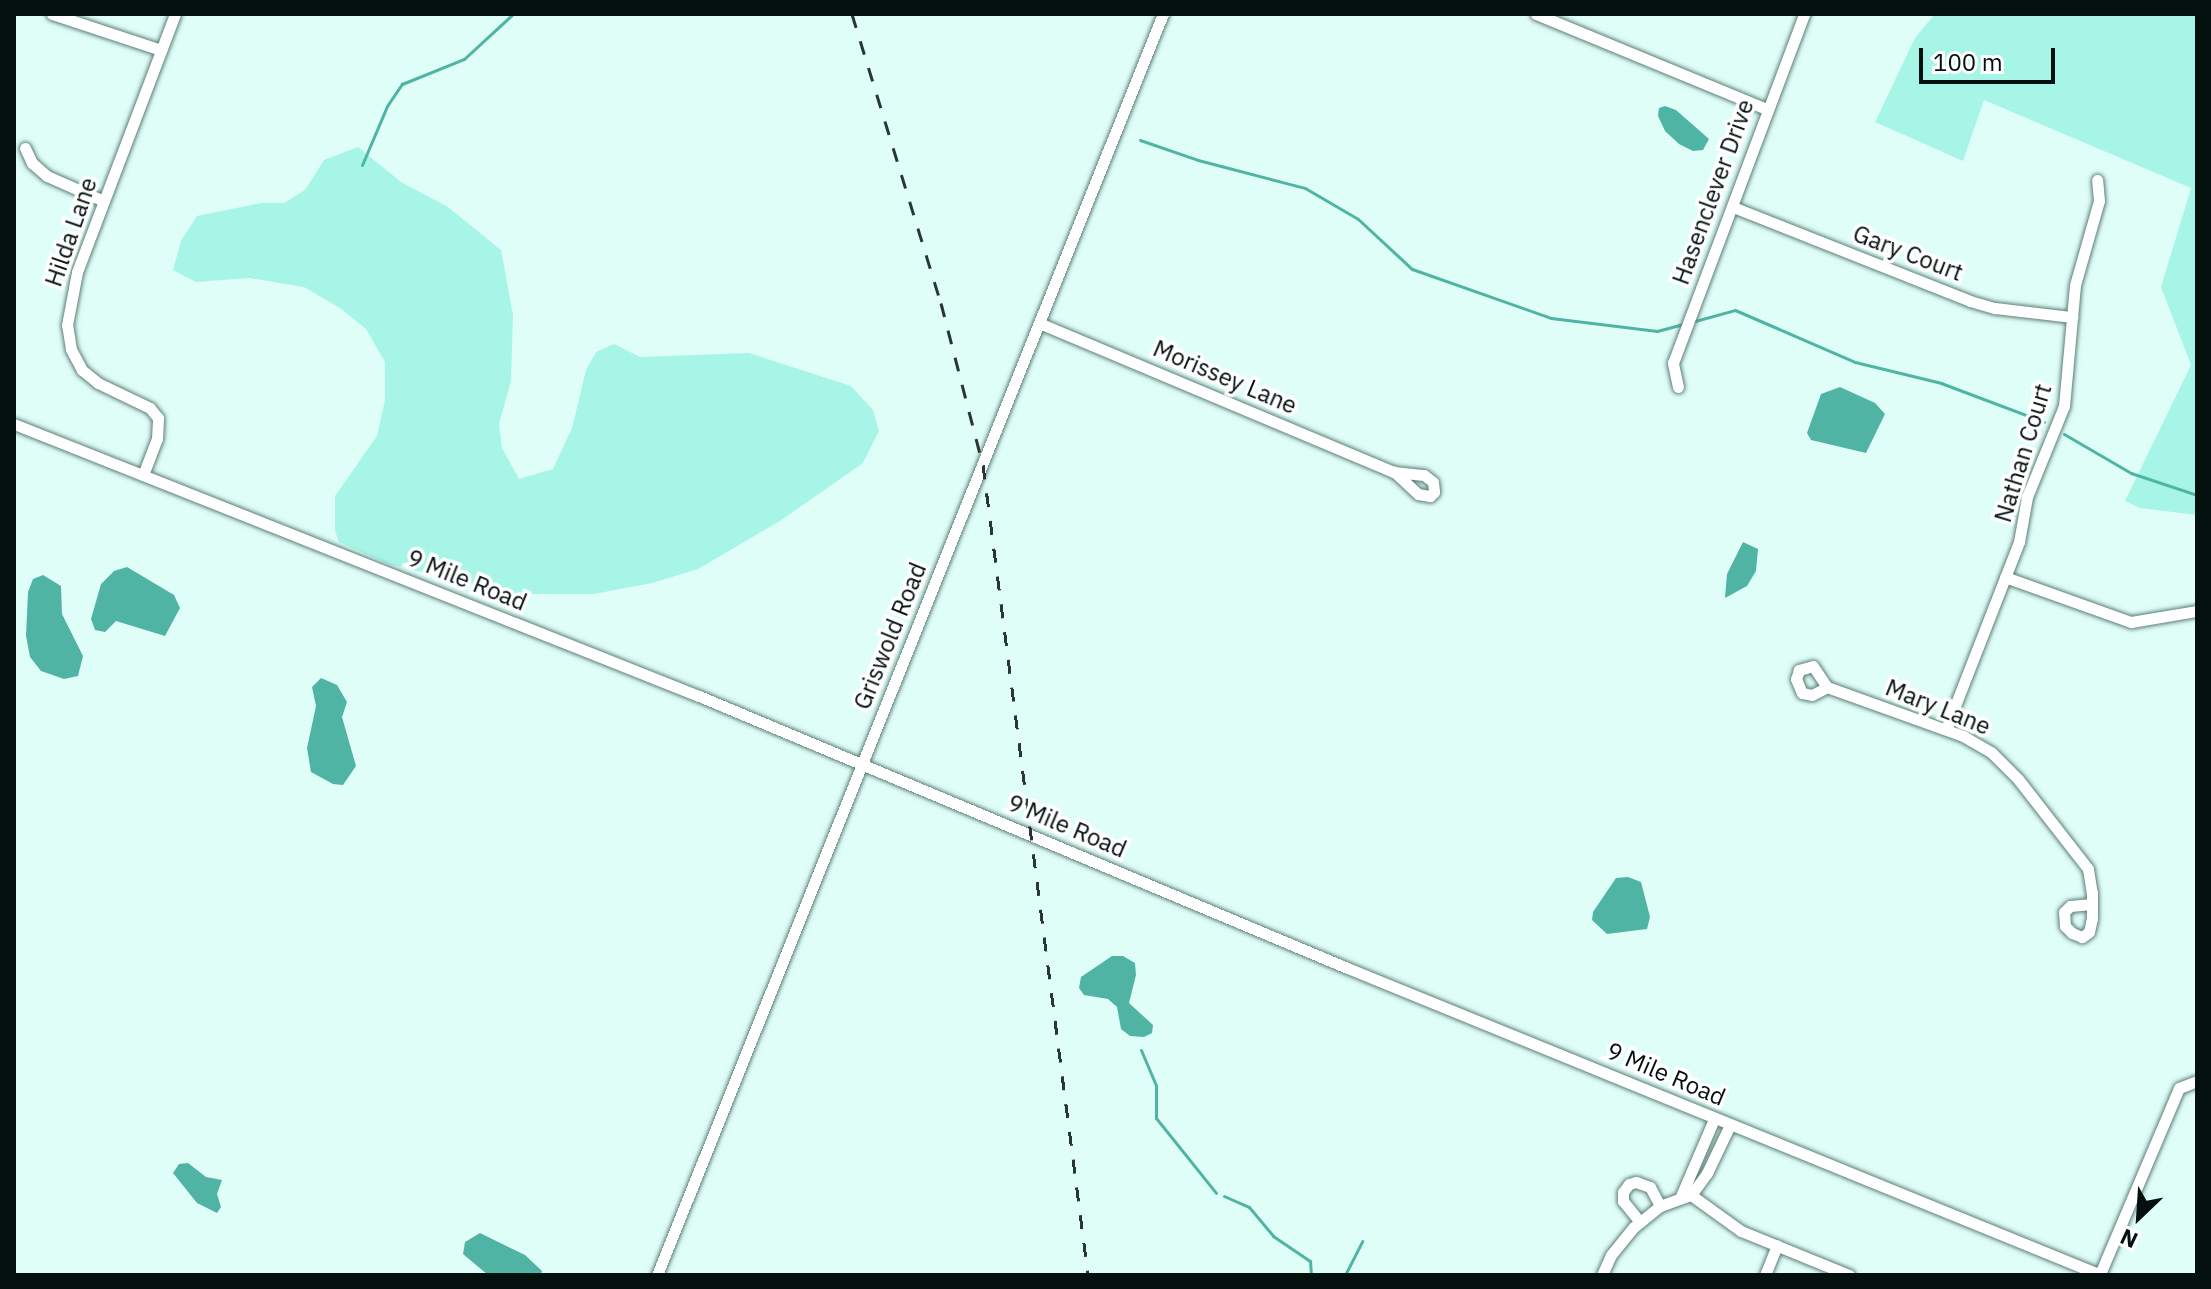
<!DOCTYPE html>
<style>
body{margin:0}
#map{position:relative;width:2211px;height:1289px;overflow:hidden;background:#e0fef8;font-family:"IBM Plex Sans",sans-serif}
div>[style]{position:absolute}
.green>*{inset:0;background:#a6f5e7}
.water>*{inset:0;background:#50b4a5}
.stream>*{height:3px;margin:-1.5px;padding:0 1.5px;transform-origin:1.5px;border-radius:1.5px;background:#50b4a5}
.roads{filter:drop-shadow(0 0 2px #5c7e78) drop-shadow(0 0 2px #5c7e78)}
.minor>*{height:11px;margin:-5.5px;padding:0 5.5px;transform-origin:5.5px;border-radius:5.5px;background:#fff}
.rail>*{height:3px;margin-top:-1.5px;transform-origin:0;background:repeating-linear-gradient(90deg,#283734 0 14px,transparent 0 28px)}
span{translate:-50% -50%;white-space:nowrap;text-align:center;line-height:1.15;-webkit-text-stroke:7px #fff;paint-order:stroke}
.street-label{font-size:24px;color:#04100e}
.frame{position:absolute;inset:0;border:16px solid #04100e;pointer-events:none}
.north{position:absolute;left:2099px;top:1177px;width:80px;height:80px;-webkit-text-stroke:6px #fff;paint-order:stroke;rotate:205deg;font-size:22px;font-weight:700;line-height:32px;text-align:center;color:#04100e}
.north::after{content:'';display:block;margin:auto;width:28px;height:36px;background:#04100e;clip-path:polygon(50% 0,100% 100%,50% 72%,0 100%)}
.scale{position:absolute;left:1919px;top:48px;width:136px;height:36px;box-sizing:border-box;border:4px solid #04100e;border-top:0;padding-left:10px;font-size:24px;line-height:28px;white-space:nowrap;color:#04100e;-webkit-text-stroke:6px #fff;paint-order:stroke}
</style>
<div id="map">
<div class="green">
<div style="clip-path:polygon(1935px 14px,2197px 14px,2197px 515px,2140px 508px,2125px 501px,2191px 365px,2161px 287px,2191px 188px,1984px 100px,1963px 161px,1875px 122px,1915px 38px)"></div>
<div style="clip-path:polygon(358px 147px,401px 182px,448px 207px,501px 250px,513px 315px,511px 381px,499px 424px,502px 448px,519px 479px,553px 469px,572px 428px,586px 370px,596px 352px,614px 344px,640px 357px,749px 353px,851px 386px,873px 410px,879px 431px,863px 463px,780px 521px,698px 569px,652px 583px,594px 594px,516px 594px,388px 564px,339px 542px,335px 531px,335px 496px,377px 436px,385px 400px,385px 362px,366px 329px,340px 308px,304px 287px,249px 278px,196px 282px,173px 270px,181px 241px,197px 216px,261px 203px,284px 203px,305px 190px,324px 160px)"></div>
</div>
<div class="water">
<div style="clip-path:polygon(1665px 106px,1676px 110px,1709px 139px,1703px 150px,1693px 151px,1679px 144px,1665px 131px,1658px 116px,1659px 108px)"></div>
<div style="clip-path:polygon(1840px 387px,1875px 403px,1885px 414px,1866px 453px,1811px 440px,1807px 433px,1821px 394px)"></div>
<div style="clip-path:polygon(1743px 542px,1758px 549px,1756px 571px,1747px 586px,1725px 598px,1727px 574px)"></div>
<div style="clip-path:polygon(127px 567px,174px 595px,180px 608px,165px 636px,116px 621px,105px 632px,95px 630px,91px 619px,101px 584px,114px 571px)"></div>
<div style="clip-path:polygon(43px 575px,61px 586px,62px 614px,83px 656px,78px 676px,64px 679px,41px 671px,30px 657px,26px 636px,28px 592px,33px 579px)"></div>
<div style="clip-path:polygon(321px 678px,337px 685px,347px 702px,342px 717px,356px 766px,343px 785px,333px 784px,311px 772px,307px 748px,316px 706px,312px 687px)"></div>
<div style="clip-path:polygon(1628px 877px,1641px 882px,1650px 917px,1647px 929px,1607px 934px,1592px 920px,1593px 912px,1616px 878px)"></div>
<div style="clip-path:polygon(1112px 956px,1123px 956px,1135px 963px,1136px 975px,1129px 1003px,1153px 1025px,1152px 1033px,1144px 1037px,1130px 1036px,1121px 1029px,1117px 1007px,1108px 999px,1084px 995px,1079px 988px,1081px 977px)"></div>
<div style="clip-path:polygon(188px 1163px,206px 1177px,222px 1180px,217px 1194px,221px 1207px,217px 1213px,197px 1203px,173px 1173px,179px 1164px)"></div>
<div style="clip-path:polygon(480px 1233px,525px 1255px,542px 1271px,541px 1275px,488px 1275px,463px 1254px,465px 1242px)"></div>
</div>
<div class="stream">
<div style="left:1140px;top:140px;width:61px;rotate:19deg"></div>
<div style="left:1198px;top:160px;width:111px;rotate:14.7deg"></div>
<div style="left:1305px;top:188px;width:61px;rotate:30.3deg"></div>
<div style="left:1358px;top:219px;width:74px;rotate:42.8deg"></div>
<div style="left:1412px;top:269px;width:147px;rotate:19.4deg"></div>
<div style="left:1551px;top:318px;width:107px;rotate:7deg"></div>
<div style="left:1657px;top:331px;width:27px;rotate:-15deg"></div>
<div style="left:362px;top:165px;width:64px;rotate:-67deg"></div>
<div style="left:387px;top:106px;width:27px;rotate:-56deg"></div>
<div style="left:402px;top:84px;width:67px;rotate:-22deg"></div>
<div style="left:464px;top:59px;width:67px;rotate:-42.6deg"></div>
<div style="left:1695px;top:321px;width:41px;rotate:-15.4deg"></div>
<div style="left:1735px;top:310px;width:131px;rotate:23.4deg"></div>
<div style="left:1855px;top:362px;width:89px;rotate:13.7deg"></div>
<div style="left:1941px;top:383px;width:110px;rotate:20.7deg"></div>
<div style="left:2064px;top:434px;width:78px;rotate:30.2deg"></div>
<div style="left:2131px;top:473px;width:70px;rotate:18.4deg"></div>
<div style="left:1141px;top:1050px;width:38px;rotate:67deg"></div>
<div style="left:1156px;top:1085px;width:33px;rotate:90deg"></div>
<div style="left:1156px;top:1118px;width:96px;rotate:51.3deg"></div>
<div style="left:1224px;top:1196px;width:27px;rotate:24deg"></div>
<div style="left:1249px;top:1207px;width:38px;rotate:50deg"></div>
<div style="left:1273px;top:1236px;width:45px;rotate:34deg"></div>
<div style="left:1310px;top:1261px;width:14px;rotate:86deg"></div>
<div style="left:1345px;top:1275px;width:38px;rotate:-63deg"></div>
</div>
<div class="roads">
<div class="minor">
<div style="left:52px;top:14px;width:115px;rotate:18.3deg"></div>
<div style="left:1536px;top:14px;width:250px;rotate:22.4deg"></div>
<div style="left:25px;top:148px;width:17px;rotate:65deg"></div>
<div style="left:32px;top:163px;width:20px;rotate:41deg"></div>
<div style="left:47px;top:176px;width:62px;rotate:23.7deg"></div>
<div style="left:1733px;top:207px;width:255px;rotate:21.6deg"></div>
<div style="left:1970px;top:301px;width:26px;rotate:16deg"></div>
<div style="left:1995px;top:308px;width:78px;rotate:6.7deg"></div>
<div style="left:1039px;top:323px;width:385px;rotate:22.8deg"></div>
<div style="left:1394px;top:472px;width:30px;rotate:6deg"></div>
<div style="left:1424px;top:475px;width:11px;rotate:38deg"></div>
<div style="left:1433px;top:482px;width:10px;rotate:84deg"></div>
<div style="left:1434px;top:492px;width:6px;rotate:135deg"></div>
<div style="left:1430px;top:496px;width:12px;rotate:-171deg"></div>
<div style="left:1418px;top:494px;width:33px;rotate:-137deg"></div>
<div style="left:1678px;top:387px;width:25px;rotate:-102deg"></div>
<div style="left:1673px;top:363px;width:373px;rotate:-69.4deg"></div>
<div style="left:14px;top:424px;width:737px;rotate:21.66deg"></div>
<div style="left:699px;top:696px;width:701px;rotate:22.76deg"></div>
<div style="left:1345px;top:967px;width:816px;rotate:22.17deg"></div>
<div style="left:143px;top:475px;width:39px;rotate:-69deg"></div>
<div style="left:157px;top:439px;width:21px;rotate:-87deg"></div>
<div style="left:158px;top:418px;width:13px;rotate:-129deg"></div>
<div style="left:150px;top:408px;width:58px;rotate:-154.3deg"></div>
<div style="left:98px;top:383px;width:21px;rotate:-141deg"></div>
<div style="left:82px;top:370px;width:24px;rotate:-118deg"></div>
<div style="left:71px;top:349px;width:24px;rotate:-99deg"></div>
<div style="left:67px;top:325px;width:54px;rotate:-79.3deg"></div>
<div style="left:77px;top:272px;width:276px;rotate:-69.2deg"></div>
<div style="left:2005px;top:577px;width:134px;rotate:19.7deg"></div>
<div style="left:2131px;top:622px;width:67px;rotate:-9.5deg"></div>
<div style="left:1827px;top:687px;width:25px;rotate:-124deg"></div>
<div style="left:1813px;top:666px;width:15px;rotate:164deg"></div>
<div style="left:1799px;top:670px;width:9px;rotate:108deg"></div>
<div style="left:1796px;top:679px;width:15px;rotate:67deg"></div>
<div style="left:1802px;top:693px;width:10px;rotate:11deg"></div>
<div style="left:1812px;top:695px;width:17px;rotate:-28deg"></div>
<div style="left:1827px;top:687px;width:145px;rotate:19.8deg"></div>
<div style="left:1963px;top:736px;width:32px;rotate:30deg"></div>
<div style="left:1991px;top:752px;width:38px;rotate:45deg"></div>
<div style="left:2018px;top:779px;width:114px;rotate:52.1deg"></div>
<div style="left:2088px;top:869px;width:24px;rotate:81deg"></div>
<div style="left:2092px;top:893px;width:25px;rotate:90deg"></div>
<div style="left:2092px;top:918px;width:14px;rotate:102deg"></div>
<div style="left:2089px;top:932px;width:9px;rotate:144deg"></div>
<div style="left:2082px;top:937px;width:11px;rotate:-158deg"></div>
<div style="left:2072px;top:933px;width:10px;rotate:-135deg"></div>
<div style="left:2065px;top:926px;width:14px;rotate:-94deg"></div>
<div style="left:2064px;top:912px;width:8px;rotate:-45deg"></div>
<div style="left:2070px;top:906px;width:22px;rotate:-5deg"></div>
<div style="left:1946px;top:729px;width:201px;rotate:-68.7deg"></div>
<div style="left:2019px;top:542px;width:46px;rotate:-79.9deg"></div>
<div style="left:2027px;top:497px;width:98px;rotate:-67.9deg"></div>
<div style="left:2064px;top:406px;width:121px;rotate:-84.8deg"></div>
<div style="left:2075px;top:285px;width:87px;rotate:-74.1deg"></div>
<div style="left:2099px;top:201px;width:21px;rotate:-95deg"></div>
<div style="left:1691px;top:1195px;width:62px;rotate:35.8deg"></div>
<div style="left:1741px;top:1231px;width:117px;rotate:22.2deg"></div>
<div style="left:1681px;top:1196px;width:84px;rotate:-66.8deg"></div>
<div style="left:1640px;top:1222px;width:27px;rotate:-129deg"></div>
<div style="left:1623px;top:1201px;width:9px;rotate:-90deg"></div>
<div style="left:1623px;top:1192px;width:10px;rotate:-53deg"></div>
<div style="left:1629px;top:1184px;width:7px;rotate:-16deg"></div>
<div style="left:1636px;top:1182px;width:15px;rotate:20deg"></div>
<div style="left:1650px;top:1187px;width:21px;rotate:62deg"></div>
<div style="left:2100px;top:1274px;width:202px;rotate:-67deg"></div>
<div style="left:2179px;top:1088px;width:19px;rotate:-21deg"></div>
<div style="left:657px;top:1275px;width:1359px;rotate:-68.14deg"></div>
<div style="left:1602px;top:1275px;width:22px;rotate:-66deg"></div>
<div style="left:1611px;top:1255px;width:36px;rotate:-51deg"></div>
<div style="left:1634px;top:1227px;width:33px;rotate:-39deg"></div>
<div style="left:1660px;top:1206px;width:33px;rotate:-20deg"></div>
<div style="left:1691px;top:1195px;width:27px;rotate:-54deg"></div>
<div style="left:1707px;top:1173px;width:53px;rotate:-64.4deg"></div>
<div style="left:1765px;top:1275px;width:32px;rotate:-68deg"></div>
</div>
</div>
<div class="rail">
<div style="left:852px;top:14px;width:302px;rotate:72.9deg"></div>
<div style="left:941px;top:303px;width:167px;rotate:75.5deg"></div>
<div style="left:983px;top:465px;width:817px;rotate:82.61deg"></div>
</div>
<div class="street-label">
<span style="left:1713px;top:192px;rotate:-70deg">Hasenclever Drive</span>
<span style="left:71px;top:232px;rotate:-71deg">Hilda Lane</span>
<span style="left:1908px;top:253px;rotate:21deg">Gary Court</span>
<span style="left:1225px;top:377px;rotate:23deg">Morissey Lane</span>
<span style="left:2023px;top:453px;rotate:-73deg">Nathan Court</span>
<span style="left:467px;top:580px;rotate:22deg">9 Mile Road</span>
<span style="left:890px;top:636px;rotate:-68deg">Griswold Road</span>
<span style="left:1938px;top:707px;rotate:22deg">Mary Lane</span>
<span style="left:1067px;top:826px;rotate:23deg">9 Mile Road</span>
<span style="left:1666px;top:1074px;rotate:23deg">9 Mile Road</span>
</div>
<div class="frame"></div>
<div class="north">N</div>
<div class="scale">100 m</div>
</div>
